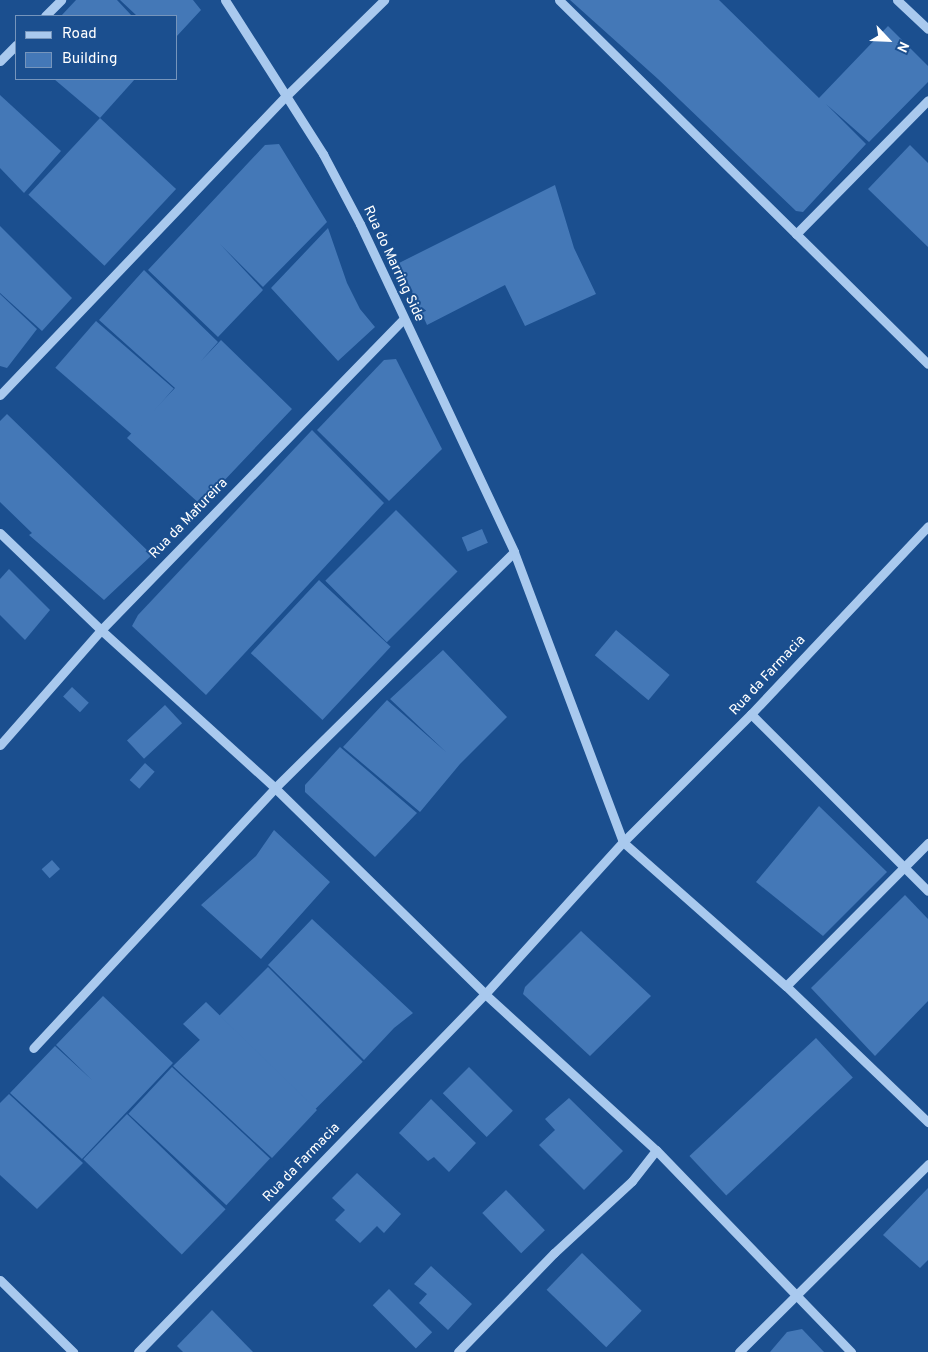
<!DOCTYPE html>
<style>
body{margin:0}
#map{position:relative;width:928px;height:1352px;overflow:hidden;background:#1b4f8f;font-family:Overpass,sans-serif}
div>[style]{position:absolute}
.building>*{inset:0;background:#4478b7;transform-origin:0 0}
.minor>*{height:9px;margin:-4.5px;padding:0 4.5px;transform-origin:4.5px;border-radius:4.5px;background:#a9c9ee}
span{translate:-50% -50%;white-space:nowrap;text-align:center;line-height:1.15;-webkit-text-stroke:4px #1b4f8f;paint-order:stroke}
.street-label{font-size:14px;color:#fff}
.legend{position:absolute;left:15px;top:15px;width:162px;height:65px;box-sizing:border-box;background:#1b4f8f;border:1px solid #7695bc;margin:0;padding:6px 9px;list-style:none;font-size:15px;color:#fff}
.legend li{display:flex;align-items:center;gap:10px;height:25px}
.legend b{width:25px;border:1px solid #7695bc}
.north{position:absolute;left:863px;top:15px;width:50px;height:50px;-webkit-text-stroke:4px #1b4f8f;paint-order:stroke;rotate:115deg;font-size:14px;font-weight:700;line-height:20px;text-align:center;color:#fff}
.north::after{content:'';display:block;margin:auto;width:18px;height:22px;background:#fff;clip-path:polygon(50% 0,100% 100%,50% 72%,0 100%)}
</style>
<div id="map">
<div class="building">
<div style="clip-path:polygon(76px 0,117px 0,132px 16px,61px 16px)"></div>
<div style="clip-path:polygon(120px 0,193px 0,201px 10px,176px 37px,176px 16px,137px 16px)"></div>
<div style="clip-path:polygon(570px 0,719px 0,819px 98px,888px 26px,928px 66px,928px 82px,869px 142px,826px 104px,866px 144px,803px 212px,796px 211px,658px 79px)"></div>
<div style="clip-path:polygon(54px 79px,135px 79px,100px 118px)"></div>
<div style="clip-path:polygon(0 95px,61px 151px,24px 193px,0 168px)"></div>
<div style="left:100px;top:118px;width:104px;height:105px;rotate:43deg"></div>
<div style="clip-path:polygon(279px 144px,327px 222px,263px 287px,220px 244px,263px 290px,218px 337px,148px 270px,265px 145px)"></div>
<div style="clip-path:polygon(910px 145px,928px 163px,928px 247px,868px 189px)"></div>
<div style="clip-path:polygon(555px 185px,574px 248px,596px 294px,525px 326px,505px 285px,427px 325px,399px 263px)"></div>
<div style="clip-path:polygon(0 226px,72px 298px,42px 331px,0 293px)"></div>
<div style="clip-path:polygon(328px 228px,347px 283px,360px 309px,375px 327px,338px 361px,271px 288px)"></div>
<div style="clip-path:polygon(144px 270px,218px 342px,201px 361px,221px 340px,292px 409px,201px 505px,127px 438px,175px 388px,99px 320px)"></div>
<div style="clip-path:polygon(0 294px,37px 329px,7px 368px,0 366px)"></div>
<div style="left:96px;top:321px;width:103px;height:62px;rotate:41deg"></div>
<div style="clip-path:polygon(396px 359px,442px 449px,389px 501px,317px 430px,384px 360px)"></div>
<div style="clip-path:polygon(7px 414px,152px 555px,104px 600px,29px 535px,32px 533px,0 502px,0 421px)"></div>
<div style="clip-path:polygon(312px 430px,384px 503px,206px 695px,132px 626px,138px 615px)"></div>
<div style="left:396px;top:510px;width:87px;height:100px;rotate:45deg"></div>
<div style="left:482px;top:529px;width:15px;height:22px;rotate:67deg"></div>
<div style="clip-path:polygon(9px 569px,50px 610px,25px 640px,0 615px,0 579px)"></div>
<div style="left:319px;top:580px;width:98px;height:100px;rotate:43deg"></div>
<div style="left:616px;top:630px;width:70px;height:33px;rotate:40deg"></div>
<div style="clip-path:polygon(443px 650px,507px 717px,460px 764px,420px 812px,343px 747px,387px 700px,446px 752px,390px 699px)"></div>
<div style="left:72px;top:687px;width:23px;height:13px;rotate:43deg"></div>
<div style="left:165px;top:705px;width:25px;height:52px;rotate:47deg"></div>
<div style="clip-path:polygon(340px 747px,417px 813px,375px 857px,305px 792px,305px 785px)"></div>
<div style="left:145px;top:763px;width:13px;height:23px;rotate:42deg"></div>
<div style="clip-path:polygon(819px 806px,887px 872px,823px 936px,756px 882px)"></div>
<div style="clip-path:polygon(274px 830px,330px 882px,261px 959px,201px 905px,256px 856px)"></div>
<div style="left:52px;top:860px;width:12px;height:14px;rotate:48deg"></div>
<div style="clip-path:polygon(905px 895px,928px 919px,928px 1001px,875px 1056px,811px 988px)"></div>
<div style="clip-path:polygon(312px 919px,413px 1013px,394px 1028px,364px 1060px,268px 965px)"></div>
<div style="clip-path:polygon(581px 931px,651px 996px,590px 1056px,523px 994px,525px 987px)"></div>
<div style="left:268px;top:967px;width:134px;height:69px;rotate:45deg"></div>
<div style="clip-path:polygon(103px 996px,173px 1063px,82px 1159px,10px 1093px,55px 1046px,92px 1080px,56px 1045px)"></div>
<div style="clip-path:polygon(206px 1002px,317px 1110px,272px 1158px,173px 1066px,208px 1032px,200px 1040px,183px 1024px)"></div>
<div style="left:816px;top:1038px;width:54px;height:173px;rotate:47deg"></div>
<div style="left:172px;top:1067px;width:134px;height:64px;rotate:43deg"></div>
<div style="left:469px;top:1067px;width:62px;height:37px;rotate:45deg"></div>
<div style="clip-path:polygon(9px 1094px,83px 1163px,37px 1209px,0 1175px,0 1103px)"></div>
<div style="clip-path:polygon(569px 1098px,623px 1151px,584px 1190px,539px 1145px,555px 1130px,545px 1119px)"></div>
<div style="clip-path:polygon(431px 1099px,476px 1143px,449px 1172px,434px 1157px,428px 1161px,399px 1133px)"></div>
<div style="left:127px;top:1114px;width:137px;height:63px;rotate:44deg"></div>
<div style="clip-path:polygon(357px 1173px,401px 1214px,384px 1233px,377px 1226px,360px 1243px,335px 1220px,345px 1210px,332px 1198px)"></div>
<div style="clip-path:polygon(928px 1188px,928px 1260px,920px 1268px,883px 1235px)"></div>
<div style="left:506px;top:1190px;width:56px;height:33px;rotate:46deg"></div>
<div style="left:582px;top:1253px;width:83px;height:51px;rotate:44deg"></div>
<div style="clip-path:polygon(431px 1266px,472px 1304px,448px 1330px,419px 1303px,427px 1294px,414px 1284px)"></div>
<div style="left:389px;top:1289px;width:61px;height:23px;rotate:45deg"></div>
<div style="clip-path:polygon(212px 1310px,253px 1352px,183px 1352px,177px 1346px)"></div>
<div style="clip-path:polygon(802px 1329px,824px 1352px,770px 1352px,787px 1332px)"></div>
</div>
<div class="minor">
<div style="left:225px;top:0;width:183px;rotate:57.5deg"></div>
<div style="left:323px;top:154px;width:79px;rotate:62.1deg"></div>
<div style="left:360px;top:224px;width:362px;rotate:64.8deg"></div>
<div style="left:514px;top:552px;width:310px;rotate:69.4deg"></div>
<div style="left:623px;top:842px;width:217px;rotate:41.5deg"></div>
<div style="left:786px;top:986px;width:197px;rotate:43.8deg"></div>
<div style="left:559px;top:0;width:518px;rotate:44.61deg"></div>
<div style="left:897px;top:0;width:42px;rotate:43.1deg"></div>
<div style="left:45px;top:16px;width:23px;rotate:-45deg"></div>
<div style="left:0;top:61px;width:23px;rotate:-45deg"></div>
<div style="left:796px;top:234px;width:188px;rotate:-45.4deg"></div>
<div style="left:0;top:395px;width:412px;rotate:-46.3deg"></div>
<div style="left:285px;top:97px;width:139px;rotate:-44.4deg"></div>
<div style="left:0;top:533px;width:140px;rotate:43.8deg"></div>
<div style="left:101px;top:630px;width:235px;rotate:42.2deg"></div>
<div style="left:275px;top:788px;width:355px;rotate:132.9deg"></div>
<div style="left:514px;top:552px;width:336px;rotate:135.4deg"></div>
<div style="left:275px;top:788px;width:294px;rotate:44.4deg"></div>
<div style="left:485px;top:994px;width:231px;rotate:42.4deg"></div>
<div style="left:656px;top:1150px;width:281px;rotate:46deg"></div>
<div style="left:751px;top:714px;width:250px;rotate:45deg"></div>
<div style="left:0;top:745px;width:153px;rotate:-48.7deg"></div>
<div style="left:101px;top:630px;width:434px;rotate:-45.8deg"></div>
<div style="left:786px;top:986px;width:202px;rotate:-45.2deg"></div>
<div style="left:0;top:1280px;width:103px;rotate:44.6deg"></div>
<div style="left:138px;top:1352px;width:499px;rotate:-45.9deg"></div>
<div style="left:485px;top:994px;width:205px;rotate:-47.8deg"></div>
<div style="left:623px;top:842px;width:181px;rotate:-45deg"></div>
<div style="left:751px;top:714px;width:258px;rotate:-46.7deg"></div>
<div style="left:458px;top:1352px;width:138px;rotate:-45.9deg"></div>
<div style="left:554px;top:1253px;width:106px;rotate:-42.7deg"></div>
<div style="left:632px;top:1181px;width:39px;rotate:-52deg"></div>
<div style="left:739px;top:1352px;width:267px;rotate:-44.8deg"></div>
</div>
<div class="street-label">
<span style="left:393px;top:264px;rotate:65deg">Rua do Marring Side</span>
<span style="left:189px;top:519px;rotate:-46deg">Rua da Mafureira</span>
<span style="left:768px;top:676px;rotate:-47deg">Rua da Farmacia</span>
<span style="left:302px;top:1163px;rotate:-46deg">Rua da Farmacia</span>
</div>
<ul class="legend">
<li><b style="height:6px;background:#a9c9ee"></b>Road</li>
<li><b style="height:14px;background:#4478b7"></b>Building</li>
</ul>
<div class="north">N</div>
</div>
